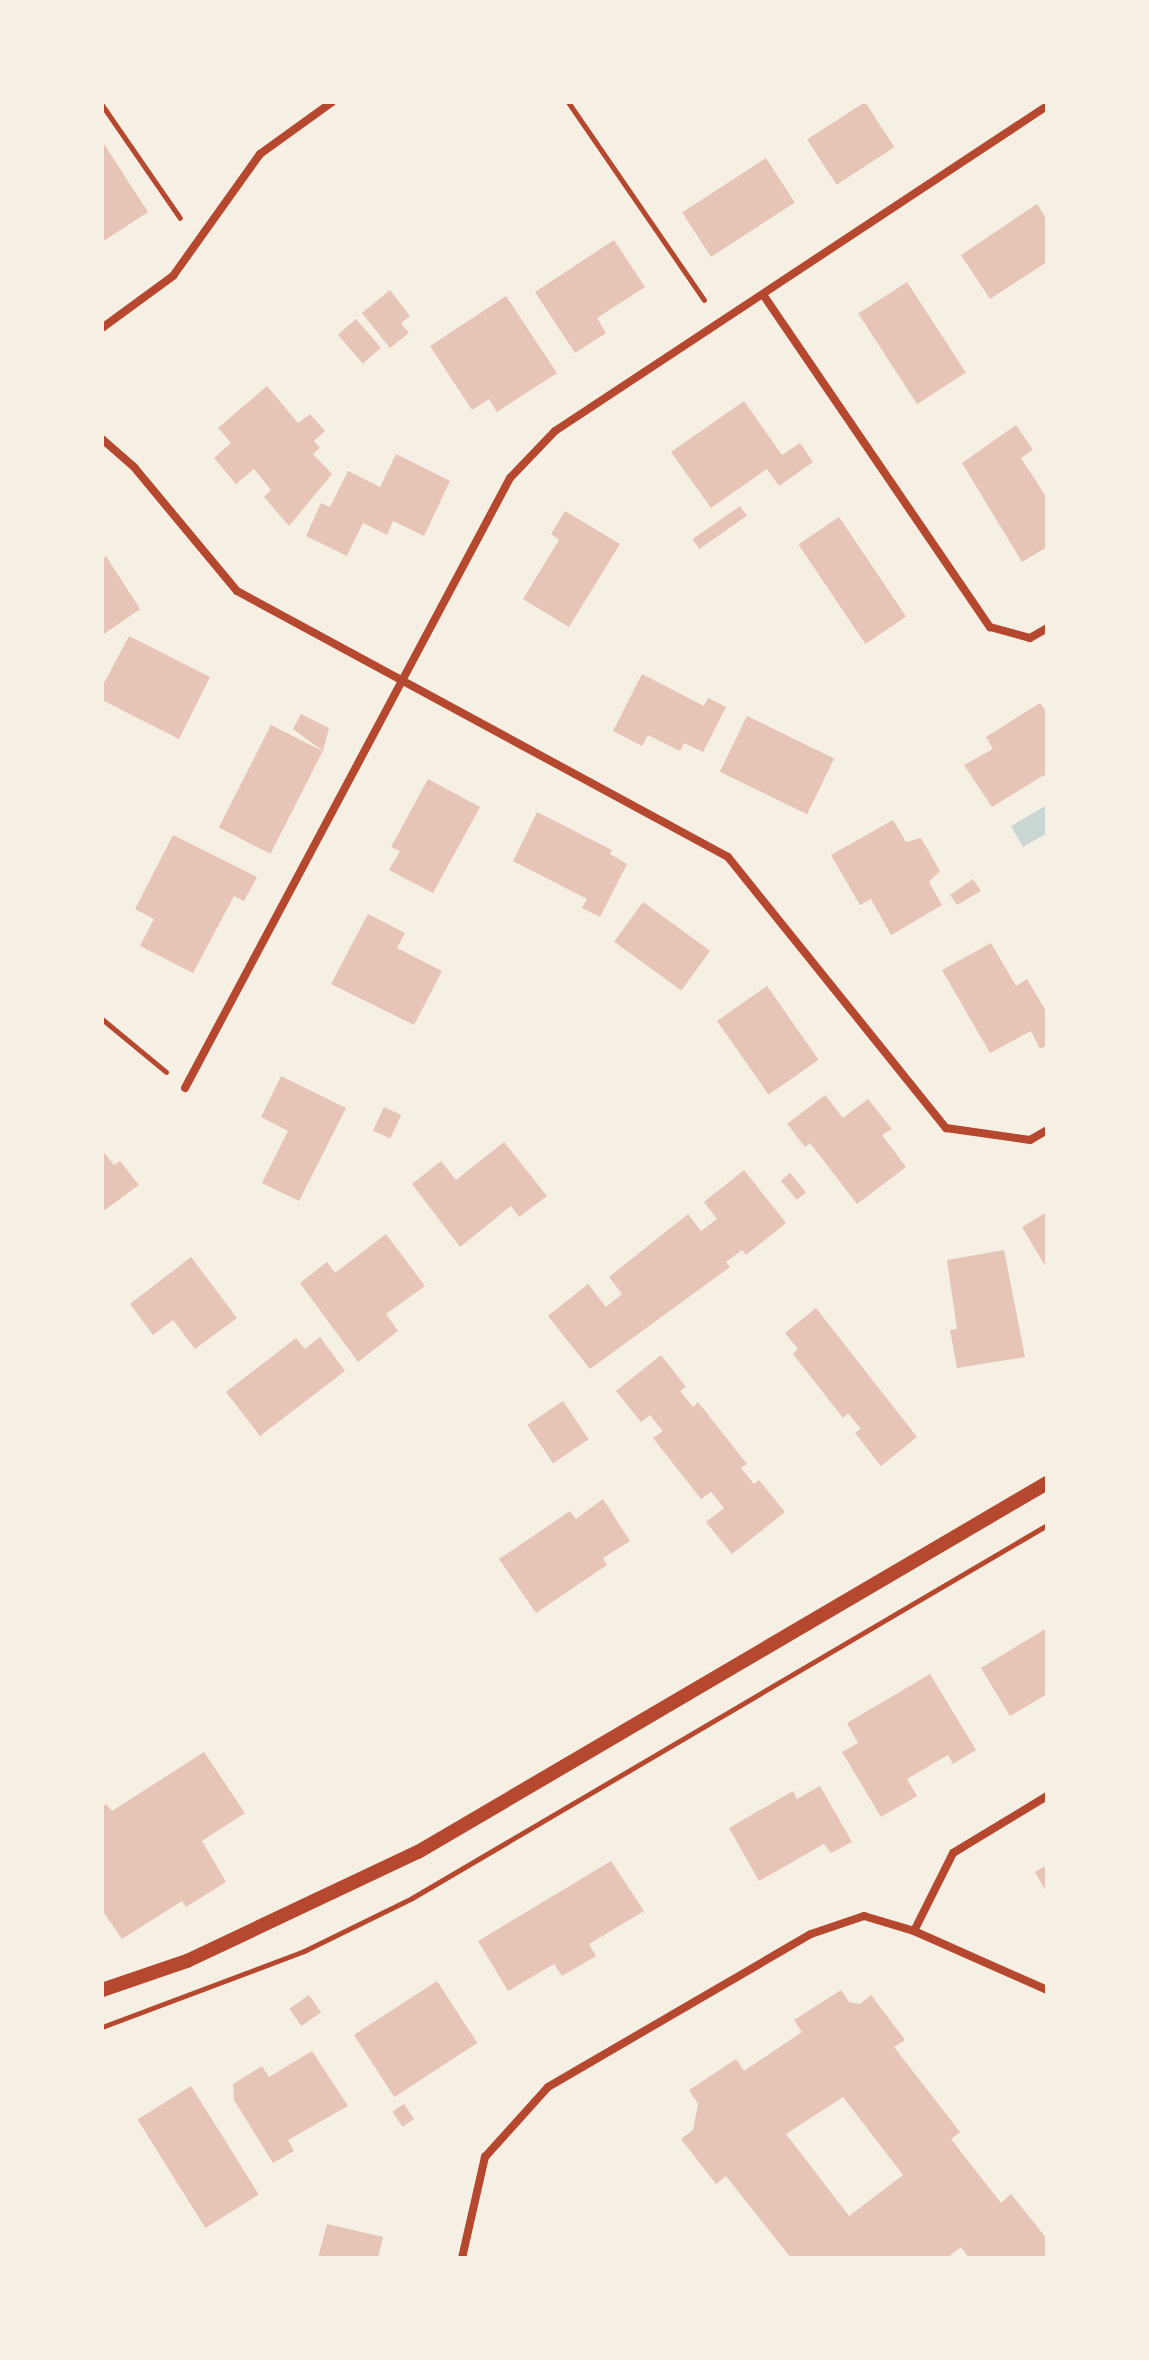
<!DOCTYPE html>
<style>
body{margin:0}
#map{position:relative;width:1149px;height:2360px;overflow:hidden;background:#f6efe4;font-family:"Noto Serif",serif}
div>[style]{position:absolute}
.water>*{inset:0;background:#c9d6d2}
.building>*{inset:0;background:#e6c5b7;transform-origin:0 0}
.path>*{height:5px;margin:-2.5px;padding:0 2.5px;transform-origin:2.5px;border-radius:2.5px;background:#b5482f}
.minor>*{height:8px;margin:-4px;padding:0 4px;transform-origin:4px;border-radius:4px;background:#b5482f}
.tertiary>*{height:14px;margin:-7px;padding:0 7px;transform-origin:7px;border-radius:7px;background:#b5482f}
span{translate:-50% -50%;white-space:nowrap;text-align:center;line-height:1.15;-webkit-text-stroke:8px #f6efe4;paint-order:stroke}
.frame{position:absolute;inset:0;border:104px solid #f6efe4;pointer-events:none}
</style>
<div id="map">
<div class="water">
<div style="clip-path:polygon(1047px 805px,1047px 833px,1023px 847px,1011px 826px)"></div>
</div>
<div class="building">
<div style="left:865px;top:102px;width:54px;height:69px;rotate:57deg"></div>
<div style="clip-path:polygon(102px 141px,148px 212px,102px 242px)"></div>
<div style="left:766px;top:158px;width:53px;height:100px;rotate:57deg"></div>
<div style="clip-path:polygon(1037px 204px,1047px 220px,1047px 262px,990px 299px,961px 255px)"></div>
<div style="clip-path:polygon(614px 240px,645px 287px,597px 318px,606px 333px,575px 353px,535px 292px)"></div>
<div style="left:907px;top:282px;width:108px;height:58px;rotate:57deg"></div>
<div style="clip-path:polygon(390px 290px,410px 316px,401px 323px,409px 333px,390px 348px,362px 313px)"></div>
<div style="clip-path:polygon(506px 296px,557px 373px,497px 412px,489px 399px,472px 410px,430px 346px)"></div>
<div style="left:356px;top:319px;width:38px;height:24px;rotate:49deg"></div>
<div style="clip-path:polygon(267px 386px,298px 423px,310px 414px,325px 431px,314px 441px,320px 448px,313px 454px,332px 474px,289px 526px,264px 497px,271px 490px,254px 469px,236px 484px,214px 458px,231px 443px,218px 428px)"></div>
<div style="clip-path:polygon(744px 401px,782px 455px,800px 443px,813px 462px,779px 486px,767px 469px,711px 508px,671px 452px)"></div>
<div style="clip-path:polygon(1016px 425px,1033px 450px,1021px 458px,1047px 498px,1047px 547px,1022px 562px,962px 463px)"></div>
<div style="clip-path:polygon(396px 454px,450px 481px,424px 536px,393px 521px,387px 535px,363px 523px,347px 556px,306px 536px,321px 503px,330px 507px,348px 471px,380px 487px)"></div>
<div style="left:740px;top:506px;width:12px;height:58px;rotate:55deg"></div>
<div style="clip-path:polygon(565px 511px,620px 544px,569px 627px,523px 599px,559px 540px,551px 534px)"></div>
<div style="left:839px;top:517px;width:120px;height:49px;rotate:56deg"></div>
<div style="clip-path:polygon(106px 556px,140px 609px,104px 634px,102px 559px)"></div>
<div style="clip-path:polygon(129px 636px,210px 677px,179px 739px,102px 700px,102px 687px)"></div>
<div style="clip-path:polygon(642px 674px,704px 706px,708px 698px,726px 707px,703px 752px,684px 743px,680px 751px,648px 735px,642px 746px,613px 731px)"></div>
<div style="clip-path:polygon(1040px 703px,1047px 713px,1047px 779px,1044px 775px,992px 807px,964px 765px,993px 749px,986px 737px)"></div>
<div style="clip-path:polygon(301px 714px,329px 728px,323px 751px,293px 729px)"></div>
<div style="left:747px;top:716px;width:97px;height:62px;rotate:26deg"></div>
<div style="left:271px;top:725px;width:58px;height:115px;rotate:27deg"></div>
<div style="clip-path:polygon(428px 779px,480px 807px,433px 893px,389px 870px,400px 851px,391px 847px)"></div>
<div style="clip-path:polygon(537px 812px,612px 850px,610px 854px,627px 864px,600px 917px,582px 908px,587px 899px,513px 861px)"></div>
<div style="clip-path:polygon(893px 820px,906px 842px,921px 838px,940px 871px,929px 882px,942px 905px,891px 935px,871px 899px,860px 905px,831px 855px)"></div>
<div style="clip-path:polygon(173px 835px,257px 877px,244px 901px,234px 896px,193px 973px,140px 946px,154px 919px,135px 909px)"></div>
<div style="clip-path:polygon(973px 879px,981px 891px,957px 905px,950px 895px)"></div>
<div style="left:643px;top:902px;width:83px;height:49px;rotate:36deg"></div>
<div style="clip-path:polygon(368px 914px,405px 933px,397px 948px,442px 971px,414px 1025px,331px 984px)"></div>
<div style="clip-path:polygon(991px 943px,1016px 986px,1027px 979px,1047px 1013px,1047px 1045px,1040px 1049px,1031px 1031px,990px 1053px,942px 970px)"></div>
<div style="left:767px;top:986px;width:90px;height:61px;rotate:55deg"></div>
<div style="clip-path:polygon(281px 1076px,346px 1108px,299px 1201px,262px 1183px,288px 1131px,261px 1117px)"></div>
<div style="clip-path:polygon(825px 1095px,843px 1118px,868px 1099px,892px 1129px,882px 1135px,906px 1167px,857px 1204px,810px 1143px,805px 1147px,787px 1124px)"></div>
<div style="left:384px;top:1107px;width:19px;height:26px;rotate:25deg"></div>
<div style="clip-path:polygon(504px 1142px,547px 1196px,519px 1217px,511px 1206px,460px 1247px,412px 1184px,441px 1161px,456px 1180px)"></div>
<div style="clip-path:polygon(102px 1150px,114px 1165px,120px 1161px,139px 1185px,102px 1212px)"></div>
<div style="clip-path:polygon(744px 1170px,786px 1223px,746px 1255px,742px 1250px,726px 1262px,730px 1267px,590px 1369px,548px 1316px,588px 1284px,606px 1307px,622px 1294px,609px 1277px,688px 1214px,701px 1231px,717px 1219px,704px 1202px)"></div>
<div style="left:790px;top:1173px;width:25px;height:12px;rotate:50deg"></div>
<div style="clip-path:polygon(1047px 1212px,1047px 1269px,1022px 1227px)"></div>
<div style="clip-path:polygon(386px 1234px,425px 1286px,386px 1314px,398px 1331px,358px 1362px,300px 1283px,327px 1262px,335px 1273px)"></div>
<div style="clip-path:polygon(1004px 1250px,1025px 1357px,957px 1368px,950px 1330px,957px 1329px,947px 1260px)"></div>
<div style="clip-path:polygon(191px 1257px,237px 1318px,195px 1349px,173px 1320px,153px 1335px,130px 1304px)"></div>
<div style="clip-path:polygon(816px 1308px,917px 1437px,881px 1466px,855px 1433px,861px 1429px,848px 1413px,843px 1418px,793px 1354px,798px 1349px,785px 1333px)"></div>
<div style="clip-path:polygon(320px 1337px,345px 1371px,260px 1436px,226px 1392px,296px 1338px,305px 1349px)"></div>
<div style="clip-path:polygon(661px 1355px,686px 1387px,680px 1391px,693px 1407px,698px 1402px,747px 1464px,741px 1468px,754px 1484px,759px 1480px,785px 1512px,732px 1554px,706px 1522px,724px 1508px,711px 1492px,701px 1499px,653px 1438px,663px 1431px,650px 1415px,641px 1422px,616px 1391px)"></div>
<div style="left:563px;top:1401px;width:46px;height:43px;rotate:56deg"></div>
<div style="clip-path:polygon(603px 1499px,630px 1541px,603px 1558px,607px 1565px,536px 1613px,499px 1559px,570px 1511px,576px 1519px)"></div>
<div style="clip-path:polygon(1047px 1628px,1047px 1694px,1010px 1716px,981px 1668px)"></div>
<div style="clip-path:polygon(930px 1674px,976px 1750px,953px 1764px,948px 1755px,907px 1779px,917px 1796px,881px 1817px,842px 1752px,858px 1743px,847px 1723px)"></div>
<div style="clip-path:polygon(204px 1752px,245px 1813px,202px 1841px,226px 1882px,186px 1907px,182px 1901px,122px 1939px,102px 1910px,102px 1807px,106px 1804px,112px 1811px)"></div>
<div style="clip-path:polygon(820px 1786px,852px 1842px,831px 1853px,824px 1844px,759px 1881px,729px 1828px,793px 1791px,797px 1799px)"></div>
<div style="clip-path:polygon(611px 1861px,644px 1911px,589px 1944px,596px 1956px,562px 1976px,554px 1964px,508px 1991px,478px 1941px)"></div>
<div style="clip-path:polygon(1047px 1865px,1047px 1893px,1035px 1872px)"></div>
<div style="left:437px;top:1981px;width:74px;height:99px;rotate:57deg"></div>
<div style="clip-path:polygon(evenodd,841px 1990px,849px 2002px,860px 2004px,871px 1995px,905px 2040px,894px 2047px,960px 2132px,951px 2139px,1001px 2203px,1011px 2194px,1047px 2239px,1047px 2258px,969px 2258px,961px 2247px,947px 2258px,791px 2258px,726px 2176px,716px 2184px,681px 2139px,693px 2130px,698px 2104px,689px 2090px,736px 2059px,744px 2071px,802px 2032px,794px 2020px,841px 1990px,843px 2097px,903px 2175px,849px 2216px,786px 2134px,843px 2097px)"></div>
<div style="left:309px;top:1995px;width:21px;height:24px;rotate:55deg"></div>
<div style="clip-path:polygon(312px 2051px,348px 2106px,288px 2140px,294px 2151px,273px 2163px,234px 2100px,233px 2084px,262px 2066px,269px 2077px)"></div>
<div style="left:191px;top:2086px;width:128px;height:63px;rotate:58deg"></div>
<div style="left:404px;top:2104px;width:18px;height:14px;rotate:56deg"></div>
<div style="clip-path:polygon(327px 2224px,383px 2237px,378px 2258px,318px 2258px)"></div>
</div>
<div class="path">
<div style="left:568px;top:102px;width:240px;rotate:55.5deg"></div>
<div style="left:102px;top:105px;width:137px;rotate:55.4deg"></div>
<div style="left:102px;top:1019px;width:83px;rotate:39.6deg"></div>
<div style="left:102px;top:2027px;width:216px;rotate:-20.6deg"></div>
<div style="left:304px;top:1951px;width:120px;rotate:-26.1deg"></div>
<div style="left:412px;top:1898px;width:736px;rotate:-30.43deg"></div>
</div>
<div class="minor">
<div style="left:764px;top:296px;width:401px;rotate:55.7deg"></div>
<div style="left:990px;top:627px;width:41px;rotate:15.4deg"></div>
<div style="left:1030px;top:638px;width:20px;rotate:-30deg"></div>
<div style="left:102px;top:328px;width:88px;rotate:-36.2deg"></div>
<div style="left:173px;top:276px;width:150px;rotate:-54.5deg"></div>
<div style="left:260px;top:154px;width:89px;rotate:-35.8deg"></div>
<div style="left:102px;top:439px;width:43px;rotate:41.2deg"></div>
<div style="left:134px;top:467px;width:161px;rotate:50.3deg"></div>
<div style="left:237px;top:591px;width:558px;rotate:28.45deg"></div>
<div style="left:728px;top:857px;width:348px;rotate:51.2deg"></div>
<div style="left:946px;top:1128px;width:85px;rotate:8.1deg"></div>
<div style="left:1030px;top:1140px;width:20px;rotate:-30deg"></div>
<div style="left:185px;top:1088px;width:691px;rotate:-61.95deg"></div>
<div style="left:510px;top:478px;width:65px;rotate:-46.2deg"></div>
<div style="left:555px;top:431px;width:590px;rotate:-33.45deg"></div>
<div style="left:914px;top:1931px;width:145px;rotate:23.9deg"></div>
<div style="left:462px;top:2258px;width:104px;rotate:-77.2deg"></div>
<div style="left:485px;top:2157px;width:94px;rotate:-48deg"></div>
<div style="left:548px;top:2087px;width:304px;rotate:-30.2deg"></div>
<div style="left:811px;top:1934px;width:56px;rotate:-18.8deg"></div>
<div style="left:864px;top:1916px;width:52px;rotate:16.7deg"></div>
<div style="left:914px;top:1931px;width:87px;rotate:-63.4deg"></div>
<div style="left:953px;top:1853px;width:110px;rotate:-31.2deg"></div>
</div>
<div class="tertiary">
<div style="left:102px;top:1990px;width:90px;rotate:-18.8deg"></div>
<div style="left:187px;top:1961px;width:255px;rotate:-25.3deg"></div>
<div style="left:418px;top:1852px;width:729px;rotate:-30.4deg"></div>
</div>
<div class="frame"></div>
</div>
